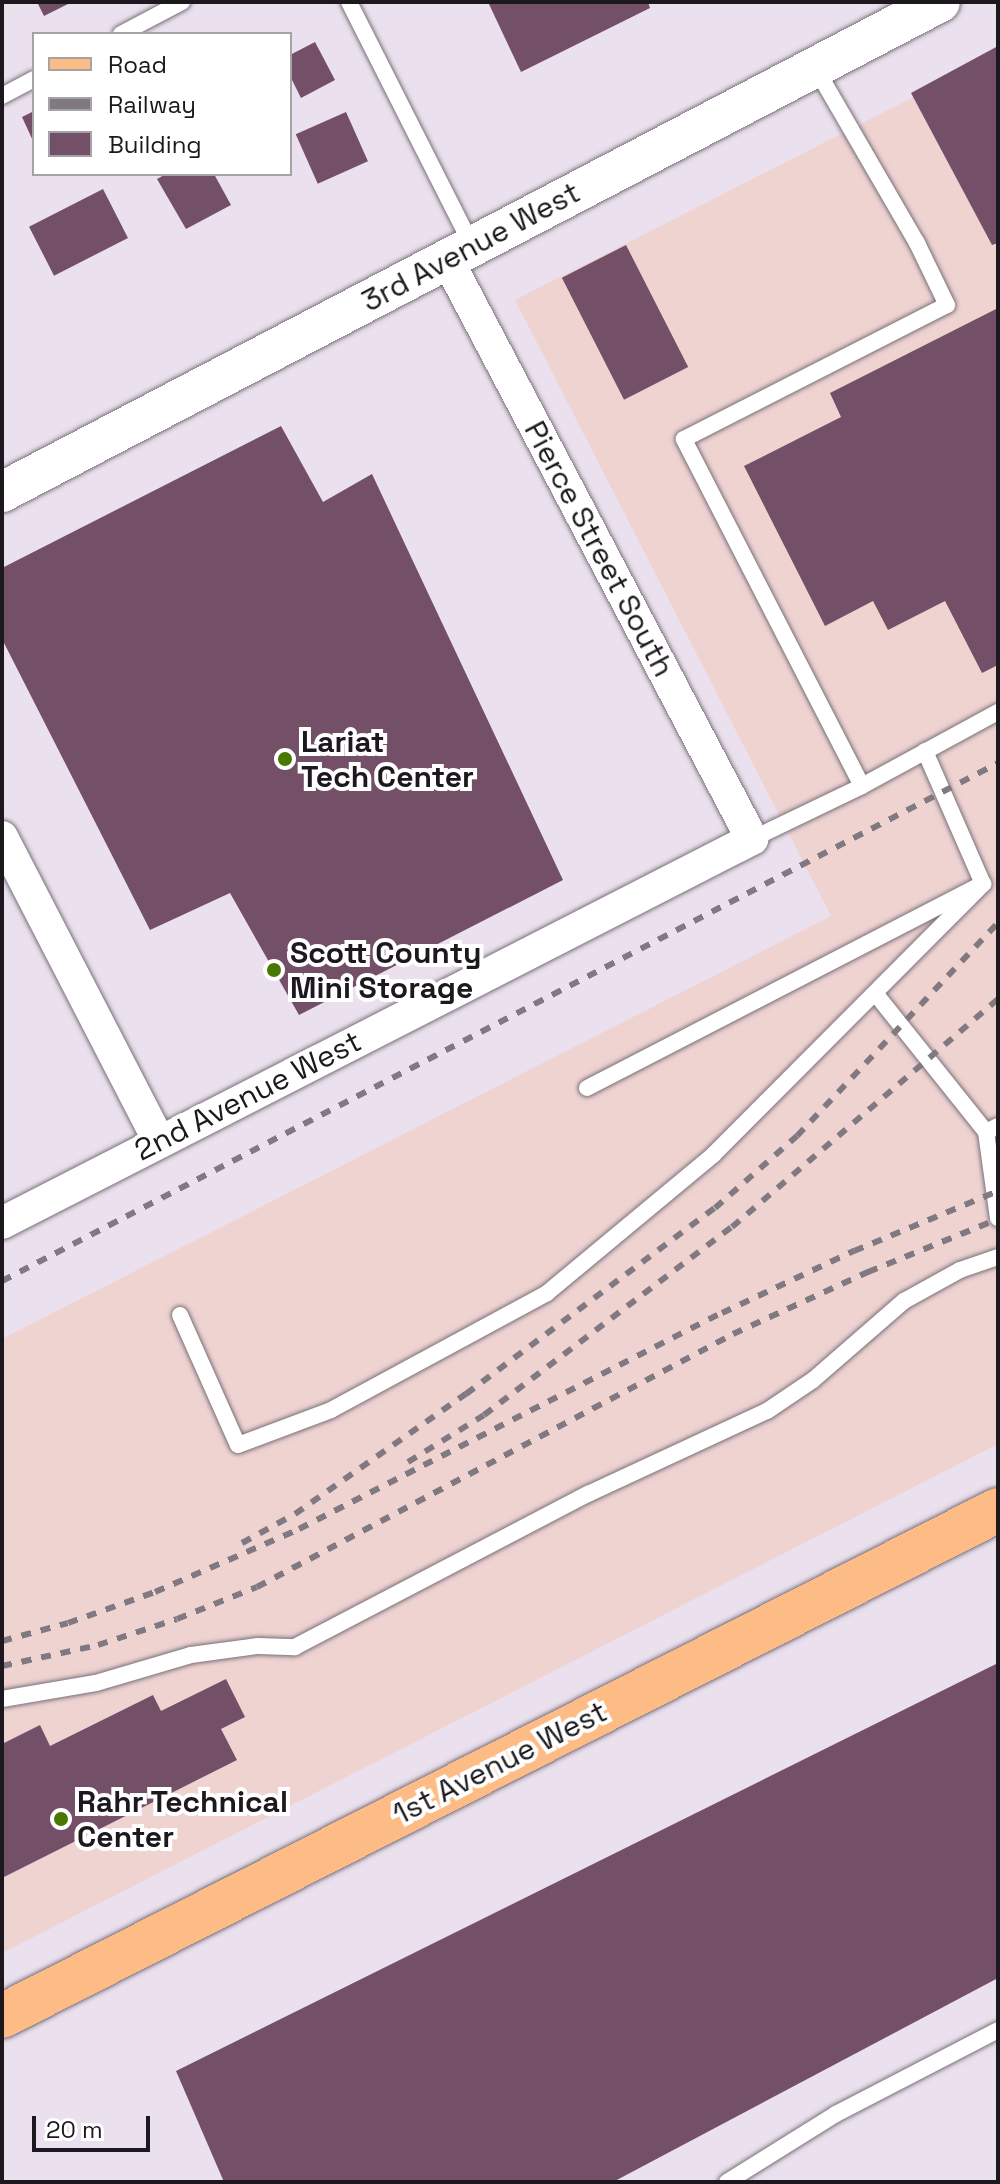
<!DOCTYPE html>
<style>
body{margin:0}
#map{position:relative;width:1000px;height:2184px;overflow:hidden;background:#ebe0ed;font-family:"Space Grotesk",sans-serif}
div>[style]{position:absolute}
.industrial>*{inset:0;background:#eed3d1}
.building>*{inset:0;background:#734f68;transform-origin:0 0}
.roads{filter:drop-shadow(0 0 2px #79707b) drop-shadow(0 0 2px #79707b)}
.service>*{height:16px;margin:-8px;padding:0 8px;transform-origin:8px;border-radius:8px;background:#fff}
.minor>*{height:32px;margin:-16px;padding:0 16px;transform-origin:16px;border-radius:16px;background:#fff}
.tertiary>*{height:40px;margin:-20px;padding:0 20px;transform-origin:20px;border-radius:20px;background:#fff}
.primary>*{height:44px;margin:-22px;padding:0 22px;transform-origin:22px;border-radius:22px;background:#fdbb85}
.rail>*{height:6px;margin-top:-3px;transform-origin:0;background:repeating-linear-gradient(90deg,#817982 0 10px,transparent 0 20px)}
.dots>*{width:22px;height:22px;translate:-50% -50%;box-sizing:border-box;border:4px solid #fff;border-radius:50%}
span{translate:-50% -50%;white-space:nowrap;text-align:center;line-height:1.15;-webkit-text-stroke:8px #fff;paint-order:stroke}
.street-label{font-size:30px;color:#1c181d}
.poi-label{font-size:30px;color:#1c181d;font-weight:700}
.left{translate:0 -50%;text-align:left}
.frame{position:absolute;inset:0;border:4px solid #1c181d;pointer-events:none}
.legend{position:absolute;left:32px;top:32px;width:260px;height:144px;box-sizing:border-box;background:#fff;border:2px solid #a4a3a5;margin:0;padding:10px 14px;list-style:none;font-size:24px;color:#1c181d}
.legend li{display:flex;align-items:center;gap:16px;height:40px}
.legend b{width:40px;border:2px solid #a4a3a5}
.scale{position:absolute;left:32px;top:2116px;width:118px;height:36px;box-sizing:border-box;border:4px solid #1c181d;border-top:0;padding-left:10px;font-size:24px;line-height:28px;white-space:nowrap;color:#1c181d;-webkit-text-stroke:6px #fff;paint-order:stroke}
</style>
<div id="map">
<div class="industrial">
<div style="clip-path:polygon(998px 54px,998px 1444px,2px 1953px,2px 1339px,831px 916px,515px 300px)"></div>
</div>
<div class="building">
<div style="clip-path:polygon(37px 2px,72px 2px,44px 16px)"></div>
<div style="clip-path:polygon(488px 2px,648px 2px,650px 8px,521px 72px)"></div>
<div style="clip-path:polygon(315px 42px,335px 80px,301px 98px,290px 76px,290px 55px)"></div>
<div style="clip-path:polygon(998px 46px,998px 243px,992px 245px,911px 93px)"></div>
<div style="clip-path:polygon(34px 111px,34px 143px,22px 117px)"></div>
<div style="left:346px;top:112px;width:54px;height:55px;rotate:66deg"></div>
<div style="clip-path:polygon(166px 174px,214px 174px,231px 205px,186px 229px,157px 179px)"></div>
<div style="left:103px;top:189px;width:55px;height:83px;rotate:63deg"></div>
<div style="left:626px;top:245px;width:137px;height:72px;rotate:63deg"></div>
<div style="clip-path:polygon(998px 308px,998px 665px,982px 673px,945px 601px,888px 630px,873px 601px,825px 626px,744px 466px,841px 417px,830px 393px)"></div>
<div style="clip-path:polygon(281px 426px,323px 502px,372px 474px,563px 880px,299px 1015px,230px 893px,150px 930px,2px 639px,2px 568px)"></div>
<div style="clip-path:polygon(998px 1663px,998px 1978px,613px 2182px,224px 2182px,176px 2071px)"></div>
<div style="clip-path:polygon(226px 1679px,245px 1717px,221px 1729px,237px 1760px,2px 1878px,2px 1744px,40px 1725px,50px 1746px,153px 1695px,161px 1711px)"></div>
</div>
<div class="roads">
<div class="service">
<div style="left:349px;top:2px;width:273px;rotate:63.2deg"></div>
<div style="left:121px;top:34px;width:69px;rotate:-27.7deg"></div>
<div style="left:2px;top:96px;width:36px;rotate:-28deg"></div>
<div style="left:862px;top:786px;width:155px;rotate:-28.6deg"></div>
<div style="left:752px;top:839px;width:122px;rotate:-25.7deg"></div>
<div style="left:862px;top:786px;width:390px;rotate:-117.2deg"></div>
<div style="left:684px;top:439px;width:295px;rotate:-27deg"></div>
<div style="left:947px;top:305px;width:69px;rotate:-115.8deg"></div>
<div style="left:917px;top:243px;width:201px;rotate:-120.1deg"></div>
<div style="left:875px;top:993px;width:178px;rotate:51.4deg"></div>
<div style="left:587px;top:1088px;width:445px;rotate:-27.3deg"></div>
<div style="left:983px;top:884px;width:145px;rotate:-113.6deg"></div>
<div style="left:998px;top:1126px;width:13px;rotate:153deg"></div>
<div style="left:986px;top:1132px;width:87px;rotate:82.1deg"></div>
<div style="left:180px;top:1315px;width:142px;rotate:66deg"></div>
<div style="left:238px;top:1445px;width:99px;rotate:-20.6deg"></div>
<div style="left:331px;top:1410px;width:246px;rotate:-28.4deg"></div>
<div style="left:547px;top:1293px;width:216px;rotate:-39.7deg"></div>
<div style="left:713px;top:1155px;width:383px;rotate:-45.1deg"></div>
<div style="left:2px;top:1699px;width:95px;rotate:-9.7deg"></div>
<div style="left:96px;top:1683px;width:99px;rotate:-16.4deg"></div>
<div style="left:191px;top:1655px;width:68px;rotate:-7.7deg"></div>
<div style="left:258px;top:1646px;width:37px;rotate:2deg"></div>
<div style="left:295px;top:1647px;width:331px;rotate:-27.6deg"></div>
<div style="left:588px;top:1494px;width:197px;rotate:-24.9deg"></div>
<div style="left:767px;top:1411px;width:55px;rotate:-34deg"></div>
<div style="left:813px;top:1380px;width:121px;rotate:-41deg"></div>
<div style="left:904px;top:1301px;width:64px;rotate:-29deg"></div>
<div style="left:960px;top:1270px;width:40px;rotate:-18.9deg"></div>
<div style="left:727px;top:2182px;width:128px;rotate:-32deg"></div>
<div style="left:836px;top:2114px;width:182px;rotate:-27.4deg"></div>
</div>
<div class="minor">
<div style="left:2px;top:837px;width:342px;rotate:62.7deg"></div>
<div style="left:2px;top:1223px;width:843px;rotate:-27.11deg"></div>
<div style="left:752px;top:839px;width:655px;rotate:-117.74deg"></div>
</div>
<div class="tertiary">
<div style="left:2px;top:492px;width:1058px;rotate:-27.58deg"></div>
</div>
<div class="primary">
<div style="left:2px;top:2016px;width:1117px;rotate:-26.93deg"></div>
</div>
</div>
<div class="rail">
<div style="left:2px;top:1281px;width:1123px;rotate:-27.48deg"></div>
<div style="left:408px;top:1462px;width:89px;rotate:-31.7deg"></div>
<div style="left:484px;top:1415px;width:311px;rotate:-37.2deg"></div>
<div style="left:732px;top:1227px;width:350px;rotate:-40.6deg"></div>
<div style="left:242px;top:1543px;width:60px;rotate:-28.7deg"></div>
<div style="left:295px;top:1514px;width:209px;rotate:-35.1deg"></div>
<div style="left:466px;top:1394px;width:311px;rotate:-36.8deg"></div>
<div style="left:715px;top:1208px;width:109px;rotate:-41.3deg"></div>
<div style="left:797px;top:1136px;width:293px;rotate:-46.7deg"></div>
<div style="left:2px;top:1641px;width:68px;rotate:-15.3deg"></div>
<div style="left:68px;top:1623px;width:92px;rotate:-19.6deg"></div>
<div style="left:155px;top:1592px;width:157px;rotate:-23.6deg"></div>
<div style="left:299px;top:1529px;width:475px;rotate:-27.1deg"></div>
<div style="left:722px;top:1313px;width:146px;rotate:-25.2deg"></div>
<div style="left:854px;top:1251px;width:156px;rotate:-22.6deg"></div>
<div style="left:2px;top:1666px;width:98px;rotate:-12.3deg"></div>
<div style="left:98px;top:1645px;width:83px;rotate:-18.2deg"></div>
<div style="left:177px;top:1619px;width:86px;rotate:-21.8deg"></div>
<div style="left:257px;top:1587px;width:539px;rotate:-27.99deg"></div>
<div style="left:733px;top:1334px;width:149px;rotate:-24.7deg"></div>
<div style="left:868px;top:1272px;width:140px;rotate:-22.2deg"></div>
</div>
<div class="dots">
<div style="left:285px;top:759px;background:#487800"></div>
<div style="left:274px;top:970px;background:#487800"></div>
<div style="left:61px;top:1819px;background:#487800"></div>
</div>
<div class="street-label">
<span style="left:471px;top:247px;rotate:-28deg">3rd Avenue West</span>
<span style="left:599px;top:549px;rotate:62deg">Pierce Street South</span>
<span style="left:248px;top:1096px;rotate:-27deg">2nd Avenue West</span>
<span style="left:500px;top:1763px;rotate:-27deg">1st Avenue West</span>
</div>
<div class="poi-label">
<span class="left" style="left:301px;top:759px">Lariat<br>Tech Center</span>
<span class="left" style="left:290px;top:970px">Scott County<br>Mini Storage</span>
<span class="left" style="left:77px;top:1819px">Rahr Technical<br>Center</span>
</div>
<div class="frame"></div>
<ul class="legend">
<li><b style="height:10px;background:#fdbb85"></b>Road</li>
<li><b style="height:10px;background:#817982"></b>Railway</li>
<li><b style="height:22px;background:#734f68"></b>Building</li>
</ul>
<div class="scale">20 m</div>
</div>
